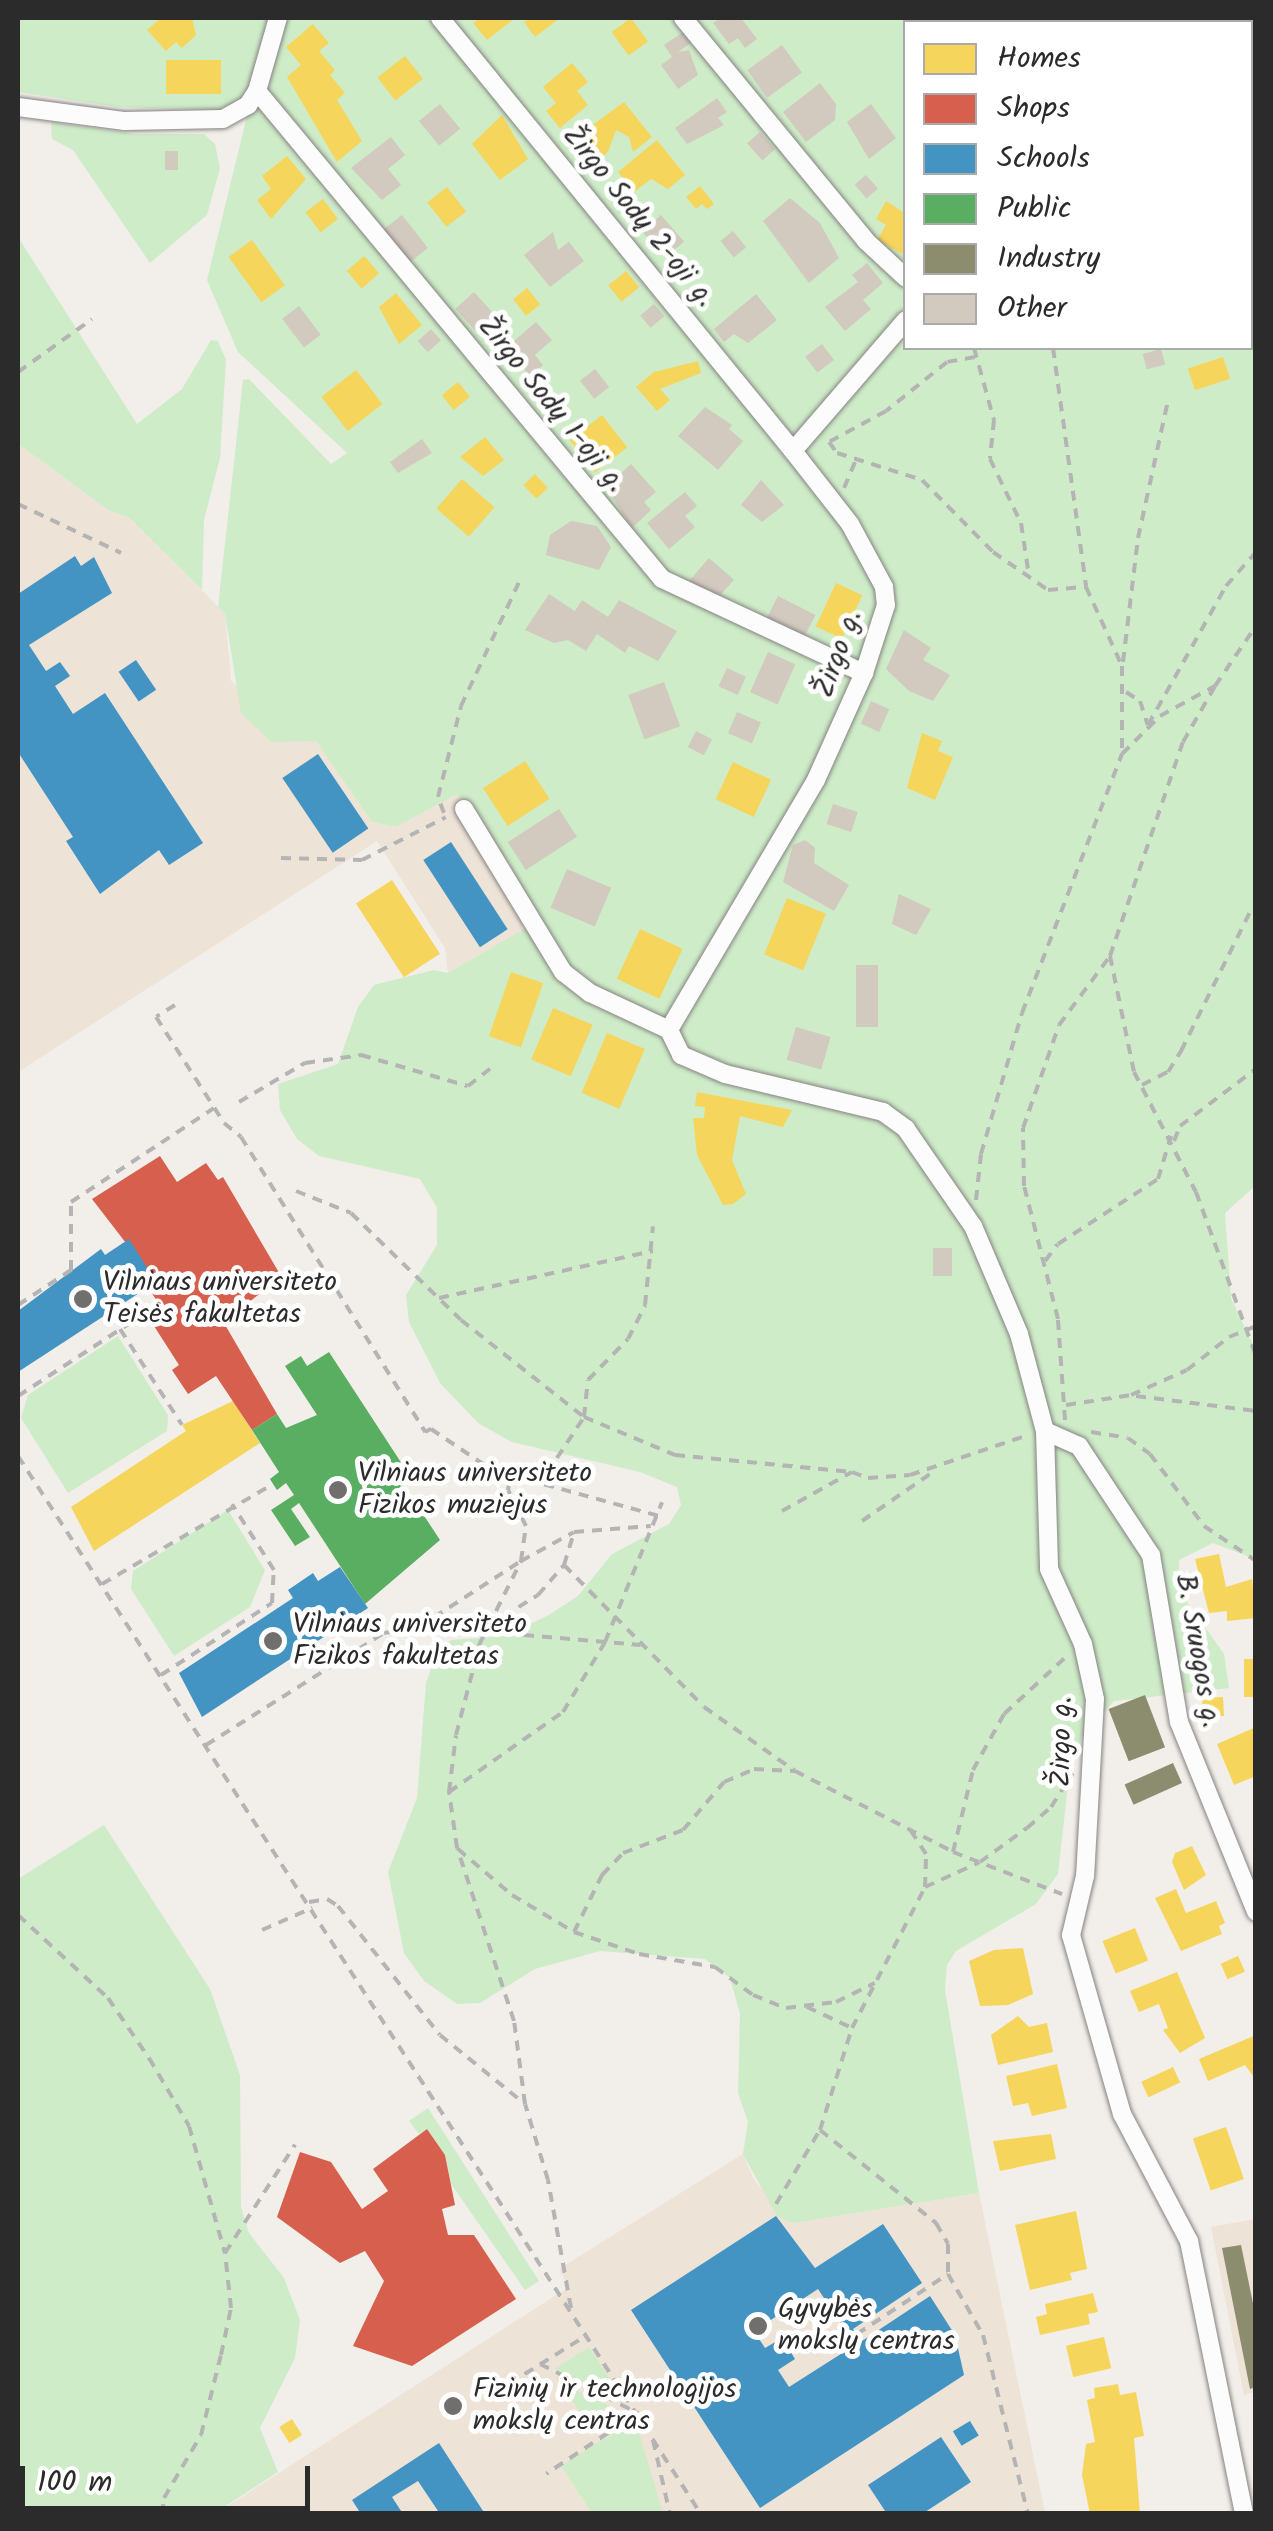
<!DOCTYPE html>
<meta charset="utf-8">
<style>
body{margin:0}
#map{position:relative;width:1273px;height:2531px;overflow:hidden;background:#f2eeea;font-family:Kalam,sans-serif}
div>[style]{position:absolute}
.built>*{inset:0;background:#eee3d7}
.green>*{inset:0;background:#ceecc8}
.homes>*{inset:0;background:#f6d55c;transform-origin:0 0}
.shops>*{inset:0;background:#d6604d}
.schools>*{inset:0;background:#4393c3;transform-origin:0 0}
.public>*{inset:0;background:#5aae61}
.industry>*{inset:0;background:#8c8c6e;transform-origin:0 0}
.building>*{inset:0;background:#d2c9bf;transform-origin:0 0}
.path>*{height:4px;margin-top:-2px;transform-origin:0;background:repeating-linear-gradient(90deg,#b5b4b4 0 10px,transparent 0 18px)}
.roads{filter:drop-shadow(0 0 2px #858381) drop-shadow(0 0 2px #858381)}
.minor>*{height:18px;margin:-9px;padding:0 9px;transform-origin:9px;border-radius:9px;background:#fdfcfc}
.dots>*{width:28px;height:28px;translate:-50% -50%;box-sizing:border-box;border:5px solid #fff;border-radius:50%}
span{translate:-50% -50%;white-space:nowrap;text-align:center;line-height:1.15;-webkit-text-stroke:10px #fff;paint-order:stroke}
.street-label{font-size:28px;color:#2b2b2b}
.poi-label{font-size:28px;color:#2b2b2b}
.left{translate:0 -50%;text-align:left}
.frame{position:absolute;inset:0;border:20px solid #2b2b2b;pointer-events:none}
.legend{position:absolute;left:903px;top:20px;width:350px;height:330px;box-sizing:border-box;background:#fff;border:2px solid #aaa;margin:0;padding:12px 18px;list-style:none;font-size:30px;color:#2b2b2b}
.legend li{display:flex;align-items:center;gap:20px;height:50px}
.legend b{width:50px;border:2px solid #aaa}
.scale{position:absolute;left:20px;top:2466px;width:290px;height:45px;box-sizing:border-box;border:5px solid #2b2b2b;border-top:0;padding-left:12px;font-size:30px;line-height:35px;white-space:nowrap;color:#2b2b2b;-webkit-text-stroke:8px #fff;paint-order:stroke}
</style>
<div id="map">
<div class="built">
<div style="clip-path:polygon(18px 444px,110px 511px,129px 516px,225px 614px,231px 681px,316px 741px,372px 822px,396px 827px,457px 794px,539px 922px,448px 973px,445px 948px,377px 841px,18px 1072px)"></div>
<div style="clip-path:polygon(743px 2154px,754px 2180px,793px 2223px,979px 2193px,1045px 2513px,215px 2514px,569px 2287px,559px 2269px)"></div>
<div style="clip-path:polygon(1255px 2219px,1255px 2392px,1244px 2395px,1211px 2227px)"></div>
</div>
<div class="green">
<div style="clip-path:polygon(evenodd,18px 18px,1255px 18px,1256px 1185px,1225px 1213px,1231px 1298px,1255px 1349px,1255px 1559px,1213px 1543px,1179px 1560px,1180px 1592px,1224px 1654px,1229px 1688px,1114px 1701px,1083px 1735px,1070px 1767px,1058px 1874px,1036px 1904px,956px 1951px,947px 1965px,945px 1990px,979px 2193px,793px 2223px,777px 2216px,743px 2154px,748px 2122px,738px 2093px,740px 2014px,730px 1978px,705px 1959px,600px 1951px,535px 1969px,480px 2003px,457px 2004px,424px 1981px,404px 1953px,388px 1872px,417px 1798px,426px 1683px,437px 1652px,451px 1640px,505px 1636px,547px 1616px,578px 1596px,612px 1554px,669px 1524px,681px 1505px,677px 1487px,640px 1472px,512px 1442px,478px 1423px,440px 1383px,409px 1322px,406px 1295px,437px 1245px,437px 1208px,420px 1179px,319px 1156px,297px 1139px,280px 1110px,278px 1084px,338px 1064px,358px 1007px,374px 985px,434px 970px,448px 973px,538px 921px,457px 794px,396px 827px,372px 822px,316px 741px,271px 742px,241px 713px,225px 614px,218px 607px,243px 380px,249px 379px,331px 464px,347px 453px,238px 352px,207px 280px,248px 112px,233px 103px,216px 110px,117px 107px,18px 92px,18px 18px,906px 22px,1250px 22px,1250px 348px,906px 348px,906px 22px)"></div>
<div style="clip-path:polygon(51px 122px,136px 134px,204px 134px,215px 144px,220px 168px,207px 215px,150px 263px,73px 150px,52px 139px)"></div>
<div style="clip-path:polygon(18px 237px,137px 424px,182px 389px,211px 340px,218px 341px,226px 360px,220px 458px,204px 520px,202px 590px,129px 517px,110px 511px,18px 444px)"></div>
<div style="clip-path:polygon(118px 1336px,168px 1415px,167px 1431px,68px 1493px,21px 1418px,28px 1395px)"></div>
<div style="clip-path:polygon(228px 1510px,265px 1570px,250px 1607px,174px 1656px,131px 1589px,133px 1571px)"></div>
<div style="clip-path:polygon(104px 1825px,210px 1989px,240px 2075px,241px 2207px,249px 2233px,284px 2278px,300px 2320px,295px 2358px,260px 2428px,278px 2472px,215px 2513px,18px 2513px,18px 1879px)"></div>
<div style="clip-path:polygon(428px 2108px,539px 2281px,525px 2290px,451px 2184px,445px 2155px,427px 2129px,419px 2134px,409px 2121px)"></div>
<div style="clip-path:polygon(589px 2347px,625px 2402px,555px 2369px)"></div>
<div style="clip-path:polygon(560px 2383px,624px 2413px,594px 2431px)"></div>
<div style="clip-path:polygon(635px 2419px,663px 2513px,592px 2513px,561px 2466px)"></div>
</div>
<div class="homes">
<div style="clip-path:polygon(161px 18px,192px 18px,196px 35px,182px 48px,176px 42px,166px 51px,147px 30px)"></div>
<div style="clip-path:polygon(480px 18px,515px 18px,487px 40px,473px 23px)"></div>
<div style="clip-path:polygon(530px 18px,560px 18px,535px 37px,524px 22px)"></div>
<div style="left:631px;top:18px;width:29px;height:24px;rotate:54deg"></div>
<div style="clip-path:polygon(313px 24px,329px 43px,319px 51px,335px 70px,330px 75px,345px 93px,337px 100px,362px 141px,337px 162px,287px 77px,301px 65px,286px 47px)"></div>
<div style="left:405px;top:56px;width:29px;height:35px;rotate:52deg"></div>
<div style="left:166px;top:60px;width:55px;height:34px"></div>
<div style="clip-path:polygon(572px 63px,588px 82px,577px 91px,588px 105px,560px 128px,546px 111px,556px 103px,543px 87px)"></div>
<div style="clip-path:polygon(624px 102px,652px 137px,633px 152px,629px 137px,616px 130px,608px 152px,594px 163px,583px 157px,571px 141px)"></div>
<div style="clip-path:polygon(502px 115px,528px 159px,500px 180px,472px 144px)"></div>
<div style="clip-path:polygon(657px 140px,685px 175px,668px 189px,651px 179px,634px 192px,618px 172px)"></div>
<div style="clip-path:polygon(287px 156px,306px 179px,271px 219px,257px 200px,271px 189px,262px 176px)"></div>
<div style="clip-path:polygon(700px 186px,714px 204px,707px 209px,702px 204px,696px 209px,686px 197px)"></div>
<div style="left:447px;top:187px;width:31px;height:25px;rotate:52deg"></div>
<div style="left:323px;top:199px;width:25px;height:22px;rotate:53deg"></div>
<div style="clip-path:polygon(886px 201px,906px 214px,904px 255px,877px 240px,886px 225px,876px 219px)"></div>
<div style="left:252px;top:240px;width:56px;height:29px;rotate:54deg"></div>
<div style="left:364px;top:256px;width:23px;height:23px;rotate:49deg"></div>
<div style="left:626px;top:271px;width:21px;height:23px;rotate:51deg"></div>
<div style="left:527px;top:288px;width:21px;height:18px;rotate:51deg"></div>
<div style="clip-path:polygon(396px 293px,422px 325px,399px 344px,379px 307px)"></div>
<div style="left:1223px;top:357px;width:23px;height:37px;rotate:72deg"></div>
<div style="clip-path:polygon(698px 361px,701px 373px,660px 389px,670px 400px,657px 411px,636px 387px,654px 372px)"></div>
<div style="left:356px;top:370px;width:43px;height:44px;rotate:52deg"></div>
<div style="left:458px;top:382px;width:19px;height:21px;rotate:51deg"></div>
<div style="left:602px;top:415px;width:41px;height:41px;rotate:52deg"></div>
<div style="clip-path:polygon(485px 437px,504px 460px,483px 476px,460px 457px)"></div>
<div style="left:535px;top:474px;width:19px;height:16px;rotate:47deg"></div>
<div style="left:462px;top:479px;width:43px;height:39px;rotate:41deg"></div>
<div style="left:836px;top:583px;width:29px;height:48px;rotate:25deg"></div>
<div style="clip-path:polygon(922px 733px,942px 741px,938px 751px,953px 757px,935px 800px,907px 788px)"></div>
<div style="left:525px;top:761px;width:45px;height:50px;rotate:57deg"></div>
<div style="left:733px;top:762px;width:42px;height:41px;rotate:25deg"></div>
<div style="left:392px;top:880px;width:88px;height:43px;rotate:57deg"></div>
<div style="left:787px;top:898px;width:42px;height:61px;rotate:22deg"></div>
<div style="left:640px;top:929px;width:47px;height:55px;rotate:25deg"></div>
<div style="left:511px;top:972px;width:34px;height:68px;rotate:19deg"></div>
<div style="left:553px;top:1008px;width:43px;height:56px;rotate:23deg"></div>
<div style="left:607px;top:1033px;width:41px;height:65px;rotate:23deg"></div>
<div style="clip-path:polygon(697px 1092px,792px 1110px,783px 1127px,740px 1116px,732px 1160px,746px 1194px,733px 1204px,723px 1205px,697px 1155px,693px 1118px,704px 1118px,705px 1107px,695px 1106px)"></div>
<div style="clip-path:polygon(233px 1401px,260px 1443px,94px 1551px,71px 1507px,186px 1431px,182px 1425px)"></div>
<div style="clip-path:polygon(1219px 1554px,1226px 1587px,1252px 1579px,1256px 1618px,1227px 1621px,1227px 1611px,1209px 1613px,1195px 1559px)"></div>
<div style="left:1244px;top:1659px;width:12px;height:38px"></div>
<div style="left:1223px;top:1697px;width:19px;height:21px;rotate:87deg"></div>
<div style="clip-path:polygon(1256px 1727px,1256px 1776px,1234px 1785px,1217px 1744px)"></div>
<div style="clip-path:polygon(1192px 1846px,1206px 1875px,1184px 1890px,1172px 1862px,1175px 1853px)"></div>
<div style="clip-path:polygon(1176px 1889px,1186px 1913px,1216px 1901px,1225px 1923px,1219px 1926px,1222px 1934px,1181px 1951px,1155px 1898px)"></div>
<div style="left:1135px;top:1928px;width:35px;height:35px;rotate:68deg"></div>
<div style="clip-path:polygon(1023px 1948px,1033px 1994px,1008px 2005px,980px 2006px,969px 1961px,994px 1950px)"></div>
<div style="left:1238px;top:1956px;width:17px;height:19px;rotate:66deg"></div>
<div style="clip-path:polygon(1177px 1972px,1205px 2038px,1180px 2053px,1163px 2030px,1168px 2028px,1159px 2004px,1139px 2012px,1130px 1991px)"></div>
<div style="clip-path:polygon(1018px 2016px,1029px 2027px,1047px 2023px,1053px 2052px,998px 2065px,991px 2035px)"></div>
<div style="clip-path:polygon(1256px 2035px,1256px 2080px,1245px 2065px,1208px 2081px,1199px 2059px)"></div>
<div style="clip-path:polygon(1057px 2064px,1067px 2108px,1032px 2116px,1028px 2103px,1013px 2106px,1006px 2076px)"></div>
<div style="left:1173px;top:2067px;width:17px;height:35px;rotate:65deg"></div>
<div style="left:1226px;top:2127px;width:55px;height:35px;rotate:71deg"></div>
<div style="clip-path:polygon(1051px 2134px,1056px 2159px,1000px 2171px,993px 2141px)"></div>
<div style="clip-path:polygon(1076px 2211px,1087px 2269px,1070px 2273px,1072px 2280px,1030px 2290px,1015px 2225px)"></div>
<div style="clip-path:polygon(1093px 2293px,1098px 2312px,1088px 2314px,1090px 2324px,1040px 2335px,1036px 2317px,1047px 2314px,1045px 2304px)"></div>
<div style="left:1104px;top:2337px;width:32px;height:39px;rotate:77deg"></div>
<div style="clip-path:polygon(1118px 2384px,1120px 2395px,1136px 2392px,1144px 2436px,1134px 2438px,1140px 2514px,1090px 2514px,1082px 2475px,1086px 2444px,1095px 2442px,1087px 2400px,1095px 2398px,1094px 2388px)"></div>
<div style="left:292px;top:2419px;width:19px;height:15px;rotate:58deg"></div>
</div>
<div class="shops">
<div style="clip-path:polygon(160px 1156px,177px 1182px,206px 1163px,218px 1180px,223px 1177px,281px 1276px,224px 1323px,277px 1414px,252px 1430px,216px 1376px,188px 1394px,172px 1370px,179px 1365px,154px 1326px,167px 1317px,148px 1287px,156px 1282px,92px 1199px)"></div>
<div style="clip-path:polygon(427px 2129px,445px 2155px,455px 2205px,442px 2209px,448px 2235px,474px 2235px,516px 2299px,412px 2366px,353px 2346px,384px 2281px,365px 2251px,340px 2263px,277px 2217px,300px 2152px,331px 2162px,362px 2209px,388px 2191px,373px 2169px)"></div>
</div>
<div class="schools">
<div style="clip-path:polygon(75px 556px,81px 566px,94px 557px,112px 593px,29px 645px,46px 671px,60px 662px,70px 676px,55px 686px,73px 714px,105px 693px,203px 843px,169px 865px,159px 850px,100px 894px,66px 841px,73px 837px,18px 752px,18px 594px)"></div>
<div style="left:136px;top:660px;width:36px;height:21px;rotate:56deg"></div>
<div style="left:318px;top:754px;width:90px;height:43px;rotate:56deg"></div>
<div style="left:451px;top:842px;width:104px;height:33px;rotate:57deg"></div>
<div style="clip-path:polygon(129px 1239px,156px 1282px,18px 1372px,18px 1311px,101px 1249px,105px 1255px)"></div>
<div style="clip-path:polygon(340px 1567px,368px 1608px,202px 1717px,179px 1673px,293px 1598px,288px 1590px,313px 1573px,318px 1581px)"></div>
<div style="clip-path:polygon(evenodd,776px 2216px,815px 2268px,883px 2224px,922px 2283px,853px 2329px,862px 2341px,930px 2296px,955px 2335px,964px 2375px,760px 2508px,631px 2310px,776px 2216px,818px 2289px,855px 2345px,789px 2387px,778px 2370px,795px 2359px,782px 2338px,765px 2348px,754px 2331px,818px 2289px)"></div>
<div style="left:970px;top:2421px;width:17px;height:20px;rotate:59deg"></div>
<div style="clip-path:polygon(941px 2437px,971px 2482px,922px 2514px,887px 2514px,868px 2485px)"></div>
<div style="clip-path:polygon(439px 2443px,485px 2514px,440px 2514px,418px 2481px,392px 2497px,403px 2514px,361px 2514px,352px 2500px)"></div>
</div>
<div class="public">
<div style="clip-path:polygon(329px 1352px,404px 1467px,396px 1473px,440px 1540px,365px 1604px,299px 1503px,291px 1509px,310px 1537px,295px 1546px,271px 1510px,294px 1495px,286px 1483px,277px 1490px,273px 1484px,270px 1479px,279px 1472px,252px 1430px,277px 1414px,286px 1428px,317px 1415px,285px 1366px,301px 1356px,307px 1366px)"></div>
</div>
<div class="industry">
<div style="left:1145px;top:1695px;width:56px;height:39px;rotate:69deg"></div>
<div style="left:1173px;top:1763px;width:22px;height:53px;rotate:66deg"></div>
<div style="clip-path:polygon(1241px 2245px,1256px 2318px,1256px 2387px,1250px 2389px,1222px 2248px)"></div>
</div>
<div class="building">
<div style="clip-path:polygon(721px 18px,741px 18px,757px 39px,745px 48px,738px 38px,729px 44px,713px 23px)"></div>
<div style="clip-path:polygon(683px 32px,691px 43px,678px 52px,689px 50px,698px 75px,678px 89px,661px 65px,672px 57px,664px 45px)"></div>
<div style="left:782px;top:45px;width:34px;height:43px;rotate:54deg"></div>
<div style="clip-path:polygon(820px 83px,836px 104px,835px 120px,806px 142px,783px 112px)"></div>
<div style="clip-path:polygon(717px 98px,727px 112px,718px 118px,724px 125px,687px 144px,675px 128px)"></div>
<div style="left:440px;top:104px;width:32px;height:27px;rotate:51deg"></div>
<div style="clip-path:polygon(871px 104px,896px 138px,869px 159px,847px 122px)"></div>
<div style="left:760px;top:132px;width:23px;height:17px;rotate:49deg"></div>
<div style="clip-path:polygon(391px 137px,405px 155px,388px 169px,401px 185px,382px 200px,351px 168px)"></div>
<div style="left:165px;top:151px;width:13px;height:19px"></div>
<div style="left:866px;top:175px;width:18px;height:15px;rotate:49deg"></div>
<div style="clip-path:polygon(790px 198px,820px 223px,839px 258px,809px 283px,763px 221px)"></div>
<div style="left:402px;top:215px;width:42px;height:26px;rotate:52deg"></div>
<div style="left:661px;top:215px;width:35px;height:25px;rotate:49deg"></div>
<div style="left:733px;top:231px;width:21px;height:16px;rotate:51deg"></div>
<div style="clip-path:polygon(553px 232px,558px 250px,569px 242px,584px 261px,550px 287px,524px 255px)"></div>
<div style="clip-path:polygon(867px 263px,883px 283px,863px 300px,871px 309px,845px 331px,825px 307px,858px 282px,852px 275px)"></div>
<div style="left:474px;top:292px;width:31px;height:25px;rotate:48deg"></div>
<div style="clip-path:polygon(756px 294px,777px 320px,748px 343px,734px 334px,724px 342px,714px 329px)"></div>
<div style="left:654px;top:304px;width:16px;height:18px;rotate:50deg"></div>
<div style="left:299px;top:306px;width:36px;height:21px;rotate:53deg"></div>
<div style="clip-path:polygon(536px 322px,552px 340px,535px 355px,543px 365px,531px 377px,522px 366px,515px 372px,499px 354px)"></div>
<div style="left:431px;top:329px;width:15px;height:18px;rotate:48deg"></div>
<div style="left:822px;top:344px;width:20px;height:21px;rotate:53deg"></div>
<div style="left:1161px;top:349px;width:16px;height:19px;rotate:75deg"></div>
<div style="left:595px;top:369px;width:23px;height:19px;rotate:52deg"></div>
<div style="clip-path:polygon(705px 407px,732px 425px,729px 429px,743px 441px,718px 470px,678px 436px)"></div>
<div style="clip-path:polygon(422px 439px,432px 453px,398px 473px,390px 462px)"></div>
<div style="clip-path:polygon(631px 464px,656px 492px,644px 502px,651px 510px,632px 528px,606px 487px)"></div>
<div style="clip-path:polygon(761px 480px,784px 505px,762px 522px,741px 505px)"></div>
<div style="clip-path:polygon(685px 492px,697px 506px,685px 516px,695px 527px,669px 549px,647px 523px)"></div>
<div style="clip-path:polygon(571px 521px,597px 526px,611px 547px,599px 570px,546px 555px,550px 535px)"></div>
<div style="left:709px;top:558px;width:33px;height:30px;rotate:41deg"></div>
<div style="clip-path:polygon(549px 594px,575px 611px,582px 600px,608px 617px,619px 600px,677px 631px,658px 661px,629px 646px,625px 653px,597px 634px,586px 651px,568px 640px,554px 643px,525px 630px)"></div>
<div style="left:778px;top:596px;width:42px;height:27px;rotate:27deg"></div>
<div style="clip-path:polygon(904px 630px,931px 648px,923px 660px,950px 675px,933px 701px,909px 691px,886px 669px)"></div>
<div style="left:768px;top:652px;width:30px;height:44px;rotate:24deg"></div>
<div style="left:727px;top:668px;width:21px;height:20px;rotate:25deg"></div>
<div style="left:664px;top:682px;width:47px;height:38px;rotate:70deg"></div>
<div style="left:871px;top:701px;width:20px;height:25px;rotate:24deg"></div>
<div style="left:737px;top:712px;width:26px;height:23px;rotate:23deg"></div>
<div style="left:696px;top:731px;width:18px;height:18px;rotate:27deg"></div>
<div style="left:833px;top:804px;width:26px;height:21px;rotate:18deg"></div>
<div style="left:559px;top:809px;width:33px;height:61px;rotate:57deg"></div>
<div style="clip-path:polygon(805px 840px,815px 848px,814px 863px,849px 885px,834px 911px,783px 882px,793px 845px)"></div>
<div style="left:567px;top:869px;width:48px;height:42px;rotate:23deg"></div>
<div style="clip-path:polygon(899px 894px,931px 909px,916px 935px,892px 924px)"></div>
<div style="left:856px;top:965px;width:22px;height:62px"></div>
<div style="left:796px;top:1027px;width:36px;height:34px;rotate:16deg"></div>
<div style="left:933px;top:1248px;width:19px;height:28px"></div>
</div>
<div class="path">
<div style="left:974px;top:348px;width:75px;rotate:74.5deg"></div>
<div style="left:994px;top:420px;width:39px;rotate:96deg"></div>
<div style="left:990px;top:459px;width:71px;rotate:64.2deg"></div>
<div style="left:1021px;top:523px;width:54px;rotate:81.4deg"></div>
<div style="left:1053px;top:348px;width:241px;rotate:82.1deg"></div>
<div style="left:1086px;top:587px;width:87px;rotate:65.5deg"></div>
<div style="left:1122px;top:666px;width:88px;rotate:90deg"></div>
<div style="left:975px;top:357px;width:28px;rotate:170deg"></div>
<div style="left:947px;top:362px;width:78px;rotate:141.2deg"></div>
<div style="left:886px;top:411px;width:65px;rotate:151.5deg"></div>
<div style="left:829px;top:442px;width:14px;rotate:54deg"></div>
<div style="left:837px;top:453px;width:89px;rotate:17.6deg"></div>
<div style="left:922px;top:480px;width:101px;rotate:45.4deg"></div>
<div style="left:993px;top:552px;width:67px;rotate:34.6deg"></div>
<div style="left:1048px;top:590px;width:38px;rotate:-5deg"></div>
<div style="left:18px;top:372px;width:91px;rotate:-35.6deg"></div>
<div style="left:844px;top:488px;width:30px;rotate:-67deg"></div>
<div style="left:18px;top:504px;width:114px;rotate:25.4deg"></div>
<div style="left:1123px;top:662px;width:125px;rotate:-83.1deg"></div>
<div style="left:1138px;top:538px;width:141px;rotate:-77.7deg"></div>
<div style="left:1126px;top:692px;width:17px;rotate:33deg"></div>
<div style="left:1140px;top:701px;width:25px;rotate:72deg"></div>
<div style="left:1148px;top:725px;width:159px;rotate:-60.7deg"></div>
<div style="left:1226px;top:586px;width:45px;rotate:-48.6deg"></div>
<div style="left:444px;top:813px;width:17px;rotate:-111deg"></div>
<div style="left:438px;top:797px;width:94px;rotate:-75.8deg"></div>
<div style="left:461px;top:706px;width:137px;rotate:-64.9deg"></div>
<div style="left:281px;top:858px;width:81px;rotate:1.4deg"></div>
<div style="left:362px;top:860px;width:94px;rotate:-27.1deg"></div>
<div style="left:1110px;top:956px;width:118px;rotate:78.3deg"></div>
<div style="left:1134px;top:1072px;width:135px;rotate:62.7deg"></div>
<div style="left:1196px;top:1192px;width:175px;rotate:69.9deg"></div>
<div style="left:175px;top:1005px;width:22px;rotate:148deg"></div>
<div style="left:156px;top:1017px;width:126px;rotate:57.3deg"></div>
<div style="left:224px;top:1123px;width:22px;rotate:39deg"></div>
<div style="left:241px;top:1137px;width:348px;rotate:58deg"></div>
<div style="left:425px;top:1432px;width:7px;rotate:-27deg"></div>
<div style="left:431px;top:1429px;width:73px;rotate:33.9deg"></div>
<div style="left:492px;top:1470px;width:173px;rotate:15.4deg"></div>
<div style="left:1142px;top:1085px;width:29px;rotate:-27deg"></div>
<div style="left:1168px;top:1072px;width:25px;rotate:-58deg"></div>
<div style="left:1181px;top:1051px;width:155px;rotate:-63.6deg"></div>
<div style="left:239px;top:1102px;width:77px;rotate:-30.6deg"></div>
<div style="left:305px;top:1063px;width:57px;rotate:-8.1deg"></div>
<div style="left:361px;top:1055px;width:111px;rotate:16.2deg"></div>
<div style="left:468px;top:1086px;width:28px;rotate:-38deg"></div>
<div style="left:1174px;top:1141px;width:16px;rotate:-68deg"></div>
<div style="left:1180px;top:1126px;width:95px;rotate:-36.9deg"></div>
<div style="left:296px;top:1191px;width:59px;rotate:21.8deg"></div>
<div style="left:351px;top:1213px;width:153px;rotate:44.2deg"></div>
<div style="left:461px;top:1320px;width:157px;rotate:38.3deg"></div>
<div style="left:584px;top:1417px;width:99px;rotate:22.7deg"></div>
<div style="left:675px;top:1455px;width:178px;rotate:5.5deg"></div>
<div style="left:976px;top:1200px;width:46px;rotate:-83.8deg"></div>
<div style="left:981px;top:1154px;width:147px;rotate:-73.8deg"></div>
<div style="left:1022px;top:1013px;width:278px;rotate:-68.9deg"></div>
<div style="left:1122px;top:754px;width:54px;rotate:-45deg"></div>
<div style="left:1160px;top:716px;width:63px;rotate:-28.6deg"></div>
<div style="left:1215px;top:686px;width:73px;rotate:-55.7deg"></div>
<div style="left:1045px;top:1261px;width:21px;rotate:-53deg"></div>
<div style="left:1058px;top:1244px;width:119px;rotate:-33deg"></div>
<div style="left:1158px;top:1179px;width:45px;rotate:-73.2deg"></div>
<div style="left:439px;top:1298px;width:219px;rotate:-12.4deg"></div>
<div style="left:18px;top:1305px;width:64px;rotate:-33.4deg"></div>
<div style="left:71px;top:1270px;width:68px;rotate:-90deg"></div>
<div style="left:71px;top:1202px;width:171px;rotate:-33.3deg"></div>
<div style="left:120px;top:1329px;width:114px;rotate:57.1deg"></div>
<div style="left:18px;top:1396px;width:168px;rotate:-33.1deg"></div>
<div style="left:1136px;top:1396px;width:121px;rotate:7.1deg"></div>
<div style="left:1066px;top:1405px;width:66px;rotate:-8.7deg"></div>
<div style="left:1131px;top:1395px;width:61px;rotate:-24.1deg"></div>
<div style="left:1187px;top:1370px;width:53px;rotate:-38.2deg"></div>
<div style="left:1229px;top:1337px;width:29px;rotate:-22deg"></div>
<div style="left:1065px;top:1420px;width:101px;rotate:-94deg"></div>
<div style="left:1058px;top:1319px;width:137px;rotate:-104.3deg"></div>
<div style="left:1024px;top:1186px;width:58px;rotate:-91deg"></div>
<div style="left:1023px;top:1128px;width:109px;rotate:-70.7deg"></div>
<div style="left:1059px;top:1025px;width:86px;rotate:-53.5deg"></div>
<div style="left:1110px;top:956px;width:226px;rotate:-71.2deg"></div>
<div style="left:1183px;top:742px;width:64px;rotate:-60.3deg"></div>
<div style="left:1091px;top:1432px;width:37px;rotate:9deg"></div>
<div style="left:1128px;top:1438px;width:27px;rotate:36deg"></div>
<div style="left:1150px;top:1454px;width:90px;rotate:53.1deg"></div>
<div style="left:1204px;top:1526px;width:63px;rotate:33.9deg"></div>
<div style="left:18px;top:1456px;width:1259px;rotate:57.16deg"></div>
<div style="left:547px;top:1473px;width:67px;rotate:-56.5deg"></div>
<div style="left:584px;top:1417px;width:37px;rotate:-84deg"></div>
<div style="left:588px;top:1380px;width:57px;rotate:-45.7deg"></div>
<div style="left:628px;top:1339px;width:38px;rotate:-63deg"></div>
<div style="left:645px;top:1305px;width:79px;rotate:-84.2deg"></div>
<div style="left:782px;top:1511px;width:80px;rotate:-29.1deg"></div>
<div style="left:852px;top:1472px;width:17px;rotate:21deg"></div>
<div style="left:868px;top:1478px;width:42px;rotate:-4.1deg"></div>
<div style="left:910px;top:1475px;width:125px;rotate:-18.7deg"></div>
<div style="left:862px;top:1521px;width:86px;rotate:-34.6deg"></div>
<div style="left:564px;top:1565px;width:199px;rotate:45.4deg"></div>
<div style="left:704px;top:1707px;width:111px;rotate:35.1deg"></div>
<div style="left:795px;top:1771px;width:178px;rotate:27.1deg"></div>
<div style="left:953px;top:1852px;width:117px;rotate:21.1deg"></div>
<div style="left:102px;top:1584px;width:198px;rotate:-30.3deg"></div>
<div style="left:488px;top:1626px;width:37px;rotate:14deg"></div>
<div style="left:524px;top:1635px;width:117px;rotate:4.9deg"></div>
<div style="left:488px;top:1626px;width:59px;rotate:-31.8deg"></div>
<div style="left:538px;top:1595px;width:40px;rotate:-49deg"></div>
<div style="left:564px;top:1565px;width:31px;rotate:-73deg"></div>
<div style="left:161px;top:1675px;width:132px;rotate:-33deg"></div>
<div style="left:272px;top:1603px;width:33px;rotate:-87deg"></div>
<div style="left:274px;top:1570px;width:78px;rotate:-122.5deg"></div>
<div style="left:206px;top:1745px;width:210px;rotate:-32.2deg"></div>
<div style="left:384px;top:1633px;width:36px;rotate:-10deg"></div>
<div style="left:419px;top:1627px;width:121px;rotate:-32.9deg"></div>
<div style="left:521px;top:1561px;width:35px;rotate:-82deg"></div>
<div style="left:526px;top:1526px;width:40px;rotate:-116.6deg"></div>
<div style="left:508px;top:1490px;width:12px;rotate:-81deg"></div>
<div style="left:449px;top:1792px;width:139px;rotate:-35.1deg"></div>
<div style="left:563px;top:1712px;width:82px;rotate:-59deg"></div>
<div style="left:605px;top:1642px;width:151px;rotate:-67.8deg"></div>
<div style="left:458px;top:1849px;width:71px;rotate:40.4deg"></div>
<div style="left:512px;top:1895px;width:72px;rotate:30.8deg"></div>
<div style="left:574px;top:1932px;width:69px;rotate:18.7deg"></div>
<div style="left:639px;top:1954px;width:77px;rotate:9.7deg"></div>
<div style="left:715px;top:1967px;width:47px;rotate:36.4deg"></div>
<div style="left:753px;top:1995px;width:35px;rotate:22deg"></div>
<div style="left:786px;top:2008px;width:50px;rotate:-6.8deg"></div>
<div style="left:836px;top:2002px;width:43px;rotate:-26deg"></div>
<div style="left:953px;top:1852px;width:84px;rotate:-76.3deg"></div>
<div style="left:973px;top:1770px;width:64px;rotate:-61deg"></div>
<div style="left:1004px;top:1714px;width:87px;rotate:-42.7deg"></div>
<div style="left:925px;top:1887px;width:60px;rotate:-24.4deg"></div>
<div style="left:980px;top:1862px;width:58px;rotate:-35.9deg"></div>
<div style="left:1027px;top:1828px;width:32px;rotate:-41deg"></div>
<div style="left:1051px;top:1807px;width:40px;rotate:-57.1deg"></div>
<div style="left:309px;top:1902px;width:18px;rotate:-9deg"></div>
<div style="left:327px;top:1899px;width:13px;rotate:32deg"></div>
<div style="left:338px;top:1906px;width:164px;rotate:51.7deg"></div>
<div style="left:440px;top:2035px;width:109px;rotate:39.1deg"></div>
<div style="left:18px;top:1915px;width:122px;rotate:42.7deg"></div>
<div style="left:108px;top:1998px;width:73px;rotate:55.7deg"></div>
<div style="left:149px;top:2058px;width:79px;rotate:59.5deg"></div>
<div style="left:189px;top:2126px;width:132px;rotate:74.2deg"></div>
<div style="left:262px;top:1930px;width:55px;rotate:-23.7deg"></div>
<div style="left:574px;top:1932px;width:64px;rotate:-63.8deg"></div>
<div style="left:602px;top:1875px;width:30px;rotate:-46deg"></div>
<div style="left:623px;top:1853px;width:64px;rotate:-21deg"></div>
<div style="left:683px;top:1830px;width:63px;rotate:-49.5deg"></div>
<div style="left:724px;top:1782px;width:33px;rotate:-23deg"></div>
<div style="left:754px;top:1769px;width:41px;rotate:2.8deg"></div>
<div style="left:807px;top:2007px;width:50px;rotate:25deg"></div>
<div style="left:820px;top:2130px;width:149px;rotate:38.7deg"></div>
<div style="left:936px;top:2223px;width:24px;rotate:60deg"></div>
<div style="left:948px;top:2244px;width:30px;rotate:90deg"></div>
<div style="left:776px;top:2204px;width:86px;rotate:-59.3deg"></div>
<div style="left:820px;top:2130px;width:107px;rotate:-72.6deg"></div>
<div style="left:852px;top:2028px;width:159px;rotate:-62.6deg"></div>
<div style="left:925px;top:1887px;width:33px;rotate:-88deg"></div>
<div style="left:926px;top:1854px;width:30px;rotate:-123deg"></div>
<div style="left:571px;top:2308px;width:130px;rotate:-100.2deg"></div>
<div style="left:548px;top:2180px;width:79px;rotate:-106.8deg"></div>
<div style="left:525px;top:2104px;width:84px;rotate:-97.5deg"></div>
<div style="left:514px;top:2021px;width:182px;rotate:-108.2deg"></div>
<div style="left:457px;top:1848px;width:57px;rotate:-98.1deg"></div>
<div style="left:449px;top:1792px;width:57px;rotate:-83deg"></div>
<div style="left:456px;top:1735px;width:95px;rotate:-75.4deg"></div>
<div style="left:480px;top:1643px;width:92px;rotate:-63.4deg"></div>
<div style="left:521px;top:1561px;width:60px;rotate:-28.7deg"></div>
<div style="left:574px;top:1532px;width:77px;rotate:-4.5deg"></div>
<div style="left:857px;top:2334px;width:109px;rotate:-33.4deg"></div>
<div style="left:948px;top:2274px;width:70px;rotate:60.2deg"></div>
<div style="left:983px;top:2335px;width:185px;rotate:75.9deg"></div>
<div style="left:540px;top:2364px;width:110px;rotate:26.6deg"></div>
<div style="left:638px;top:2413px;width:110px;rotate:146.5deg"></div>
<div style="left:494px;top:2393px;width:110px;rotate:-31.9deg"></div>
<div style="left:653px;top:2440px;width:76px;rotate:77.1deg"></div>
<div style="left:162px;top:2514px;width:16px;rotate:-83deg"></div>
<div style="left:164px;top:2498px;width:73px;rotate:-59.6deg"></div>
<div style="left:201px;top:2435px;width:82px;rotate:-76deg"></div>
<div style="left:221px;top:2355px;width:48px;rotate:-78deg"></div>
<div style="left:231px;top:2308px;width:55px;rotate:-96.2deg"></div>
<div style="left:225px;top:2253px;width:129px;rotate:-57.1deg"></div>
</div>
<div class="roads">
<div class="minor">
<div style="left:440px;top:18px;width:559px;rotate:50.81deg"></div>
<div style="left:683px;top:18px;width:288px;rotate:50.6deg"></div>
<div style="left:866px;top:241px;width:54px;rotate:42.8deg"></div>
<div style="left:920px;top:18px;width:6px;rotate:45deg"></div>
<div style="left:1061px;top:22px;width:4px;rotate:-63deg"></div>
<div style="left:257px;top:91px;width:634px;rotate:50.31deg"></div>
<div style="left:662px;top:579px;width:223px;rotate:25deg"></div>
<div style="left:18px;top:107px;width:108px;rotate:7.5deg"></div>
<div style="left:125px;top:121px;width:98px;rotate:-1.2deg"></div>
<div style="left:223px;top:119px;width:29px;rotate:-29deg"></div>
<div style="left:248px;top:105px;width:17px;rotate:-57deg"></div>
<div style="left:257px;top:91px;width:76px;rotate:-74deg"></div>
<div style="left:906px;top:320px;width:173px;rotate:130.8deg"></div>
<div style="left:793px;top:451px;width:93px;rotate:52deg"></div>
<div style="left:850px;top:524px;width:72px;rotate:61.6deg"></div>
<div style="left:884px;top:587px;width:18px;rotate:84deg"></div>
<div style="left:886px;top:605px;width:71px;rotate:107.9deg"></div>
<div style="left:864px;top:673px;width:117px;rotate:114.2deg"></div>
<div style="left:816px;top:780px;width:290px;rotate:120.5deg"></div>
<div style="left:669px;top:1030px;width:28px;rotate:64deg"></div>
<div style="left:681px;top:1055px;width:48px;rotate:23.4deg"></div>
<div style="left:725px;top:1074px;width:163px;rotate:13.5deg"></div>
<div style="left:883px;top:1112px;width:29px;rotate:36deg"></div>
<div style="left:906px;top:1129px;width:118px;rotate:55.4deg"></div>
<div style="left:973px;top:1226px;width:117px;rotate:66.9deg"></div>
<div style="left:1019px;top:1334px;width:100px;rotate:75deg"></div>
<div style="left:1045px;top:1431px;width:138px;rotate:88.3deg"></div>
<div style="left:1049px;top:1569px;width:82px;rotate:65.6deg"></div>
<div style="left:1083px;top:1644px;width:56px;rotate:77.7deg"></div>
<div style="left:1095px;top:1699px;width:177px;rotate:93.2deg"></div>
<div style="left:1085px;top:1876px;width:61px;rotate:103.3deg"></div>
<div style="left:1071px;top:1935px;width:186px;rotate:74.1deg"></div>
<div style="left:1122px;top:2114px;width:144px;rotate:62.2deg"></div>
<div style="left:1189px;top:2241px;width:278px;rotate:78.6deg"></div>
<div style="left:464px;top:809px;width:191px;rotate:58.7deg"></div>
<div style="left:563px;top:972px;width:34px;rotate:38deg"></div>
<div style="left:590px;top:993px;width:87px;rotate:25.1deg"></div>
<div style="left:1045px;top:1431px;width:37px;rotate:24deg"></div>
<div style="left:1079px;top:1446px;width:131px;rotate:56.6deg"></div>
<div style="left:1151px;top:1555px;width:169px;rotate:80.5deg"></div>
<div style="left:1179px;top:1722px;width:205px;rotate:67.9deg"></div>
</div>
</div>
<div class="dots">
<div style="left:83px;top:1299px;background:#716f6e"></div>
<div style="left:338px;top:1490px;background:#716f6e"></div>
<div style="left:273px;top:1641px;background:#716f6e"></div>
<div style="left:758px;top:2326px;background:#716f6e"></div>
<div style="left:453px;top:2406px;background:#716f6e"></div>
</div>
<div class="street-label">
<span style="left:638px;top:217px;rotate:51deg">Žirgo Sodų 2-oji g.</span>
<span style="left:551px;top:405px;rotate:51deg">Žirgo Sodų 1-oji g.</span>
<span style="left:839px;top:654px;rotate:-70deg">Žirgo g.</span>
<span style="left:1197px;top:1651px;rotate:80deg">B. Sruogos g.</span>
<span style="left:1063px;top:1742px;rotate:-89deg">Žirgo g.</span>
</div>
<div class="poi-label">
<span class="left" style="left:103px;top:1299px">Vilniaus universiteto<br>Teisės fakultetas</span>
<span class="left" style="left:358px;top:1490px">Vilniaus universiteto<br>Fizikos muziejus</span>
<span class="left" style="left:293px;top:1641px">Vilniaus universiteto<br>Fizikos fakultetas</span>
<span class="left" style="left:778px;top:2326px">Gyvybės<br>mokslų centras</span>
<span class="left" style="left:473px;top:2406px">Fizinių ir technologijos<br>mokslų centras</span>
</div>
<div class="frame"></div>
<ul class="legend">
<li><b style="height:28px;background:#f6d55c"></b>Homes</li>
<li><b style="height:28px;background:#d6604d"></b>Shops</li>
<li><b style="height:28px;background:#4393c3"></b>Schools</li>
<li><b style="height:28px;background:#5aae61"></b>Public</li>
<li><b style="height:28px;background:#8c8c6e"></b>Industry</li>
<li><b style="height:28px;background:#d2c9bf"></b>Other</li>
</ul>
<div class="scale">100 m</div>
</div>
